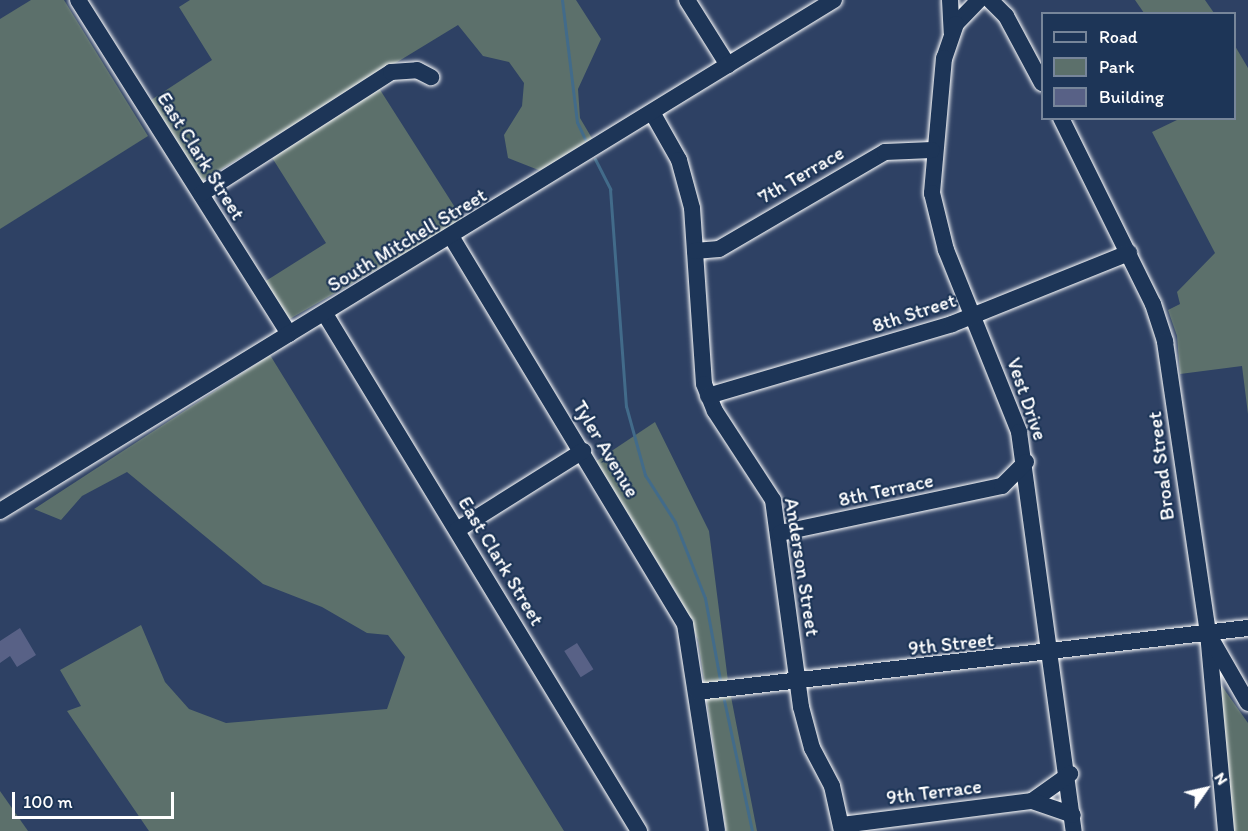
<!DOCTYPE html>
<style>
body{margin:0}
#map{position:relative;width:1248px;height:831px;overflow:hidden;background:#2e4164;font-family:Itim,sans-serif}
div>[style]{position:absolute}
.green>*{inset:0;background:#5c706b}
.stream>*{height:3px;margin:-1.5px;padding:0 1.5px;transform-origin:1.5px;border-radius:1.5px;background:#426b8a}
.building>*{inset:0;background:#586186;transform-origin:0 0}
.roads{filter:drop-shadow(0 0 2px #fff) drop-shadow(0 0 2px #fff)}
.minor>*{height:16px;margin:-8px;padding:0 8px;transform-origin:8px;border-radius:8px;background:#1d3557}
span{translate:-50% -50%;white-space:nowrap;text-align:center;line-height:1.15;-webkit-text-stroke:4.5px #1d3557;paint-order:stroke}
.street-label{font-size:20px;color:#fff}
.legend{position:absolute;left:1041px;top:12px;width:195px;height:108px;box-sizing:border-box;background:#1d3557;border:2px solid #77869a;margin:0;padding:8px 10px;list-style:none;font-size:18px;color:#fff}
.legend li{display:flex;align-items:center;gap:12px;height:30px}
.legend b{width:30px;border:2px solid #77869a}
.north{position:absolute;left:1176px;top:759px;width:60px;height:60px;-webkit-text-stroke:4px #1d3557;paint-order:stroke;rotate:56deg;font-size:16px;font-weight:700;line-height:24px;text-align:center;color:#fff}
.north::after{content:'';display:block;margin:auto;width:21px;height:27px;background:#fff;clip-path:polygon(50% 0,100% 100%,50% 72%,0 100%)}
.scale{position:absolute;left:12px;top:792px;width:162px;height:27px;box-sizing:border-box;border:3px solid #fff;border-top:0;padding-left:8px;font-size:18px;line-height:21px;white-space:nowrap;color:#fff;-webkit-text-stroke:4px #1d3557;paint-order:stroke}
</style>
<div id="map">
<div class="green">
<div style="clip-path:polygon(31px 0,64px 0,148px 136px,0 229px,0 19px)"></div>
<div style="clip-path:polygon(190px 0,576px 0,601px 39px,578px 89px,580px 118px,593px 140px,541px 171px,508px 158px,504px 135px,522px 106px,524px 83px,509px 62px,483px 56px,458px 25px,202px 181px,148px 102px,212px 60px,179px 7px)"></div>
<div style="clip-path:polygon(1135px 0,1205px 0,1214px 13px,1144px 13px)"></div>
<div style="clip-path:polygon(1235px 46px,1248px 68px,1248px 414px,1242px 366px,1180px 374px,1177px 336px,1168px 310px,1180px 304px,1177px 292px,1215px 253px,1152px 132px,1179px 119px,1234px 118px)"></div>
<div style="clip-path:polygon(377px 85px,463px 220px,288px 320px,261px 284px,326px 243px,271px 156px)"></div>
<div style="clip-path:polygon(270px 355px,564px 831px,149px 831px,67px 711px,81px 706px,60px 670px,141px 625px,165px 682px,189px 709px,226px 723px,387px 709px,405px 657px,388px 635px,367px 633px,322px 607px,263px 584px,127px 472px,82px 496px,61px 520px,34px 509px)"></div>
<div style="clip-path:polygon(655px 422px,709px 531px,728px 681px,757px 831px,726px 831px,698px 640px,680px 599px,595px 462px)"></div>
<div style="clip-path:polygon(1219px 682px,1248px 723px,1248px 831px,1232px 831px)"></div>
<div style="clip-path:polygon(0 791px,28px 831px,0 831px)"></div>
</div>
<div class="stream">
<div style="left:562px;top:0;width:123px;rotate:83deg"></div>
<div style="left:577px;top:122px;width:19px;rotate:65deg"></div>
<div style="left:595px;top:159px;width:34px;rotate:63deg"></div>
<div style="left:610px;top:189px;width:218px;rotate:85.8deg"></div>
<div style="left:626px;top:406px;width:72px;rotate:74.6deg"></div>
<div style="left:645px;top:475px;width:56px;rotate:57.4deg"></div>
<div style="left:675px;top:522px;width:82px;rotate:68.5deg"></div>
<div style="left:705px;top:598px;width:83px;rotate:79.6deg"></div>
<div style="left:724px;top:700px;width:134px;rotate:77.9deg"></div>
</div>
<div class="building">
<div style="clip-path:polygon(20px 628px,36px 655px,17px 667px,10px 656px,0 663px,0 641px)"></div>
<div style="left:577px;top:643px;width:31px;height:15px;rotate:58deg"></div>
</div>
<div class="roads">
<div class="minor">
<div style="left:78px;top:0;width:395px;rotate:57.7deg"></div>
<div style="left:687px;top:0;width:77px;rotate:57.8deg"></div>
<div style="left:950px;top:0;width:33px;rotate:87deg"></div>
<div style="left:979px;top:0;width:33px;rotate:134deg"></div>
<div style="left:956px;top:24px;width:36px;rotate:109deg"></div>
<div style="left:944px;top:58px;width:136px;rotate:95.1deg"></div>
<div style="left:932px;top:193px;width:59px;rotate:76.2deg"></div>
<div style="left:946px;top:250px;width:196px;rotate:68.1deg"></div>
<div style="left:1019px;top:432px;width:403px;rotate:82.2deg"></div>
<div style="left:990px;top:0;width:23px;rotate:45deg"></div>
<div style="left:1006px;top:16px;width:76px;rotate:61.8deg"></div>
<div style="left:653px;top:114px;width:53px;rotate:60.5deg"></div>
<div style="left:679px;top:160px;width:50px;rotate:74.8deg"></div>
<div style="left:692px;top:208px;width:176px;rotate:86.1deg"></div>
<div style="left:704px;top:384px;width:29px;rotate:68deg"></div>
<div style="left:715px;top:411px;width:106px;rotate:56.9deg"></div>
<div style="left:773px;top:500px;width:209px;rotate:82.3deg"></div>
<div style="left:801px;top:707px;width:42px;rotate:75deg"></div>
<div style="left:812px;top:748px;width:43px;rotate:62.2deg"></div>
<div style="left:832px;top:786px;width:46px;rotate:77.5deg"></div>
<div style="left:1061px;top:118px;width:208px;rotate:63.7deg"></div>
<div style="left:1153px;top:304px;width:40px;rotate:72deg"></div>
<div style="left:1165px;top:342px;width:294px;rotate:81.6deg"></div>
<div style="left:1208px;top:633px;width:199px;rotate:84.8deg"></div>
<div style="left:201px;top:194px;width:226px;rotate:-32.7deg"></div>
<div style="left:391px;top:72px;width:26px;rotate:-4deg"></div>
<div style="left:417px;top:70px;width:16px;rotate:27deg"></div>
<div style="left:452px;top:238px;width:451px;rotate:58.9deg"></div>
<div style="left:685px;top:624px;width:209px;rotate:81.2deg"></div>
<div style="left:695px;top:251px;width:24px;rotate:-5deg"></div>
<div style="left:719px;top:249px;width:192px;rotate:-30.3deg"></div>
<div style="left:885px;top:152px;width:47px;rotate:-2.4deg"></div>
<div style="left:325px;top:314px;width:605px;rotate:58.73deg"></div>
<div style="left:708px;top:396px;width:254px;rotate:-16.4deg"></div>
<div style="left:952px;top:324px;width:191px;rotate:-21.9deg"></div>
<div style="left:0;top:511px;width:978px;rotate:-31.5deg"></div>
<div style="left:457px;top:530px;width:149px;rotate:-32.1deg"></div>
<div style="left:780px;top:533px;width:227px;rotate:-12deg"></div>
<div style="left:1002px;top:486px;width:34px;rotate:-45deg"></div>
<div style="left:1210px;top:637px;width:76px;rotate:60.1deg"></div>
<div style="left:697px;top:692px;width:555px;rotate:-6.63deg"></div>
<div style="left:1032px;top:801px;width:47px;rotate:-35.4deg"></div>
<div style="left:842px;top:825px;width:192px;rotate:-7.2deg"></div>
<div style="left:1032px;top:801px;width:43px;rotate:18.9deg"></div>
</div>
</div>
<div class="street-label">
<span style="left:201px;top:156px;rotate:58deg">East Clark Street</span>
<span style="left:801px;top:175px;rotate:-30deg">7th Terrace</span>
<span style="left:407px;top:240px;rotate:-31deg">South Mitchell Street</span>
<span style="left:914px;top:313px;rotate:-18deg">8th Street</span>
<span style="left:1027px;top:399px;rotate:71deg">Vest Drive</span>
<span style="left:606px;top:449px;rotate:59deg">Tyler Avenue</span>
<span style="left:1161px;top:466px;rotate:-97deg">Broad Street</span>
<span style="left:886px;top:490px;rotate:-12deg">8th Terrace</span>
<span style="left:501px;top:561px;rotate:59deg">East Clark Street</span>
<span style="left:802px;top:567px;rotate:81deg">Anderson Street</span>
<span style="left:951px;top:644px;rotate:-6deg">9th Street</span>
<span style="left:934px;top:792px;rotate:-7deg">9th Terrace</span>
</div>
<ul class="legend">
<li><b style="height:8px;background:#1d3557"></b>Road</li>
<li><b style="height:16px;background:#5c706b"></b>Park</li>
<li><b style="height:16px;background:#586186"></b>Building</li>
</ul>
<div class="north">N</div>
<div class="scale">100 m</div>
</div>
